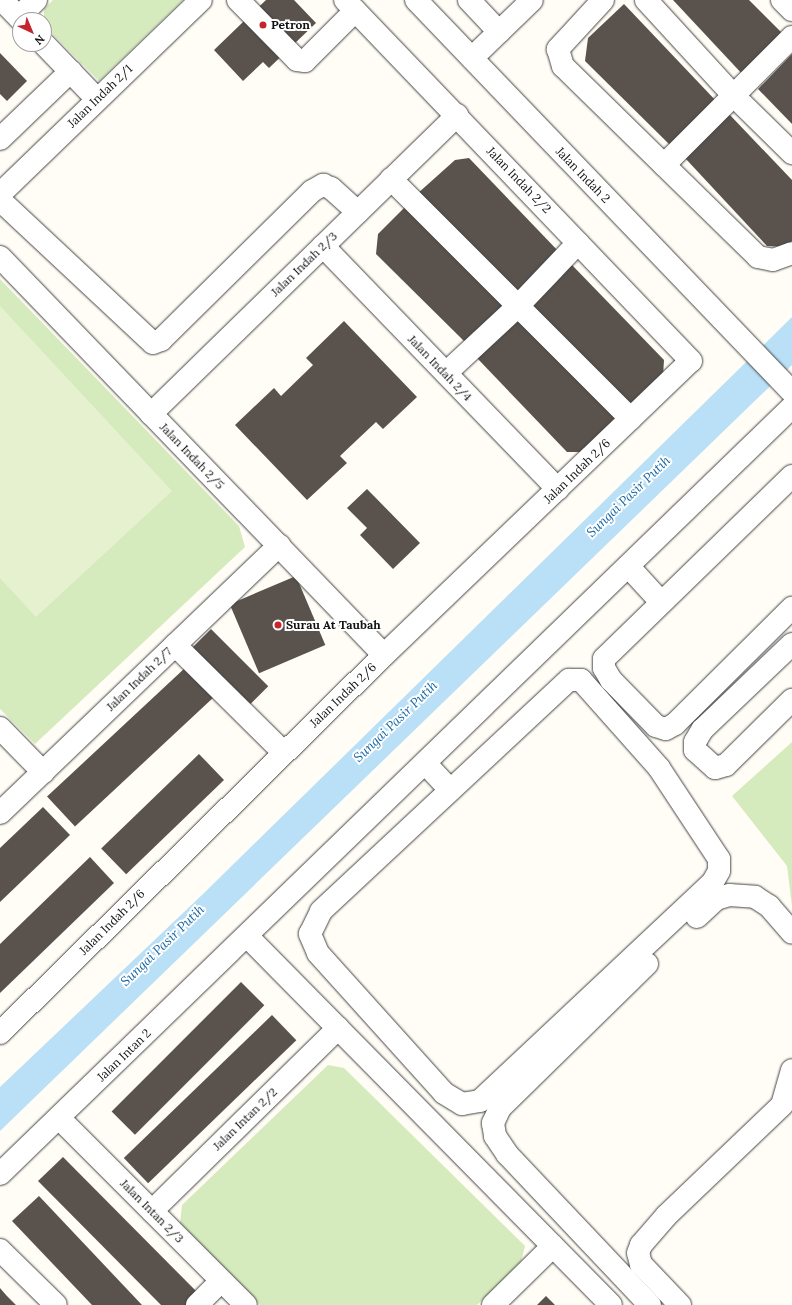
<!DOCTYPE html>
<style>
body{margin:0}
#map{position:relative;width:792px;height:1305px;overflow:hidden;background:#fffdf5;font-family:Lora,serif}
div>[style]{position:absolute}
.green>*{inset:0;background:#d5ebbd}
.pitch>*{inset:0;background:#e6f2cf}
.water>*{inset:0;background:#b9e0f7}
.building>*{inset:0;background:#5a524d;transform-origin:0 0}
.roads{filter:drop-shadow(0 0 1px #444) drop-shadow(0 0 1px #444)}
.minor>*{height:22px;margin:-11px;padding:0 11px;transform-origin:11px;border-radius:11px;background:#fff}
.dots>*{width:11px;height:11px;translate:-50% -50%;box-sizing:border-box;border:2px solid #fff;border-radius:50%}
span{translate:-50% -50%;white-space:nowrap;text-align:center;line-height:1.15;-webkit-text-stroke:4px #fff;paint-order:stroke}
.poi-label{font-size:12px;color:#111;font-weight:700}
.left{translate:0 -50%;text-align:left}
.street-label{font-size:12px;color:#111}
.water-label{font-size:13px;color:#1768a6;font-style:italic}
.north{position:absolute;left:12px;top:12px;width:40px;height:40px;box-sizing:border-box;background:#fff;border:1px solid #a0a0a0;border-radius:50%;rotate:136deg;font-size:11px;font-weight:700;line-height:16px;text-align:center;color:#111}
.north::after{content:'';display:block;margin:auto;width:14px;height:18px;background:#c4262e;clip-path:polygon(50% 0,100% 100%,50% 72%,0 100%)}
</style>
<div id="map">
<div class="green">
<div style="clip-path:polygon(53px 0,183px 0,99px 81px,44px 25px,44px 9px)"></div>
<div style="clip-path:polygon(0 279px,239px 526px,245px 547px,35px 744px,0 709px)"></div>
<div style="clip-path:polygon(792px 742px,792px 906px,787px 866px,732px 796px)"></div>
<div style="clip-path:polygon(328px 1065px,344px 1068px,525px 1246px,521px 1262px,477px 1305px,260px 1305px,180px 1224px,182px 1205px)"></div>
</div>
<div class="pitch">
<div style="clip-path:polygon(0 306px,172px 491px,36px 617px,0 578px)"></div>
</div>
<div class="water">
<div style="clip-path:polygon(792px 317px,792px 365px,0 1131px,0 1087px,203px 894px)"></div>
</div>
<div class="building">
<div style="clip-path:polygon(266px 0,294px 0,316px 23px,269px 68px,263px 62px,243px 81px,214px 50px)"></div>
<div style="clip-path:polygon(673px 0,749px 0,786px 37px,745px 77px)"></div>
<div style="clip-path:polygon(624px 4px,718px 103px,671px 146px,585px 61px,588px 38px)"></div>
<div style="clip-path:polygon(0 53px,27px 81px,7px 101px,0 94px)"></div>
<div style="clip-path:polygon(792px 54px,792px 124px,758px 89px)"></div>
<div style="clip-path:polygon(729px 114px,792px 180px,792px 241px,785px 247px,767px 246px,685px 158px)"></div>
<div style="clip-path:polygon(469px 158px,560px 253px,516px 297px,417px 194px,455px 160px)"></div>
<div style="clip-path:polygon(408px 204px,506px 307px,467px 344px,376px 254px,378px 234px)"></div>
<div style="clip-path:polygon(571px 264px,664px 360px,663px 377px,628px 409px,528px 307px)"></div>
<div style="clip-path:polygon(518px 319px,617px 420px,586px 452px,567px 452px,477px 358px)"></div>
<div style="clip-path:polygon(344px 321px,417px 397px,383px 429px,376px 422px,340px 456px,347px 463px,307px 500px,235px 425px,274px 388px,281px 396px,313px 365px,306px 358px)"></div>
<div style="clip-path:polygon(367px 489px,420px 543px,393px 569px,360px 535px,367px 528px,347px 508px)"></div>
<div style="left:296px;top:576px;width:75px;height:72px;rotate:67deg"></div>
<div style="left:211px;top:629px;width:81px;height:27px;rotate:45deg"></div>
<div style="left:186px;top:667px;width:41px;height:190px;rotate:47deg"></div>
<div style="left:199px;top:754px;width:36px;height:136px;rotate:46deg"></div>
<div style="clip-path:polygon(43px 807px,70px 835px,0 902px,0 848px)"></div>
<div style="clip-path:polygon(90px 857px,114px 883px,0 993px,0 944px)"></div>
<div style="left:241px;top:982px;width:33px;height:183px;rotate:45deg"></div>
<div style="left:272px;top:1015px;width:35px;height:206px;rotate:46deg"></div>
<div style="clip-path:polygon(63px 1157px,198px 1293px,186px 1305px,161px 1305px,38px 1181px)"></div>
<div style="clip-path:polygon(39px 1196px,142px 1305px,92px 1305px,12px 1221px)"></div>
<div style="clip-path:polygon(0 1288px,6px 1295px,16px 1305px,0 1305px)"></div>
<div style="clip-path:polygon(546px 1296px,555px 1305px,537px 1305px)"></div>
</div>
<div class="roads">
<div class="minor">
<div style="left:2px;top:0;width:28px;rotate:46deg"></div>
<div style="left:238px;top:0;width:84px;rotate:45.5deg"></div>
<div style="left:297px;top:60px;width:8px;rotate:7deg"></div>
<div style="left:305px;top:61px;width:71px;rotate:-45deg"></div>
<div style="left:416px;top:0;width:543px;rotate:46.19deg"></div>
<div style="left:469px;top:0;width:44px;rotate:46.8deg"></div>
<div style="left:603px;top:0;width:67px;rotate:132.6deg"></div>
<div style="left:558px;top:49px;width:18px;rotate:74deg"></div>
<div style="left:563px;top:66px;width:273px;rotate:44.4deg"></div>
<div style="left:758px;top:257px;width:15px;rotate:11deg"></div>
<div style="left:773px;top:260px;width:20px;rotate:-20deg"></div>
<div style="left:646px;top:0;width:129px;rotate:47.5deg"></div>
<div style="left:733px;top:95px;width:83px;rotate:44.5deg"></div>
<div style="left:782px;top:0;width:14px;rotate:45deg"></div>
<div style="left:19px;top:17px;width:24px;rotate:-45deg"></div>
<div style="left:44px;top:44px;width:76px;rotate:46.1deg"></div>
<div style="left:472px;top:58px;width:83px;rotate:-44deg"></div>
<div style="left:0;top:139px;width:98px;rotate:-43.8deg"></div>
<div style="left:664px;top:165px;width:181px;rotate:-45deg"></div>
<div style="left:391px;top:179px;width:339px;rotate:45deg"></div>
<div style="left:0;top:194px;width:279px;rotate:-44deg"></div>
<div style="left:0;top:200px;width:209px;rotate:43.1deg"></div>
<div style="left:153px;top:343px;width:9px;rotate:-21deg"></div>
<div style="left:161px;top:340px;width:212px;rotate:-44.6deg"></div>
<div style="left:312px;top:191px;width:13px;rotate:-29deg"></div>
<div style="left:323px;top:185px;width:9px;rotate:21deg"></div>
<div style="left:331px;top:188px;width:36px;rotate:42deg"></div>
<div style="left:323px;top:246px;width:338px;rotate:46deg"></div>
<div style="left:0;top:257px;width:553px;rotate:46.03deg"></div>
<div style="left:446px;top:373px;width:98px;rotate:-42.9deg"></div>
<div style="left:518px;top:306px;width:87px;rotate:-46.4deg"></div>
<div style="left:151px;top:414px;width:428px;rotate:-44.3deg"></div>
<div style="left:792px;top:476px;width:262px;rotate:135.8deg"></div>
<div style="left:604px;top:659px;width:9px;rotate:90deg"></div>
<div style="left:604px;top:668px;width:14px;rotate:60deg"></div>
<div style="left:611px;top:680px;width:64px;rotate:45.6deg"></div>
<div style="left:656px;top:726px;width:10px;rotate:17deg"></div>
<div style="left:666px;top:729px;width:10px;rotate:-29deg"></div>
<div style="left:675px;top:724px;width:165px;rotate:-44.8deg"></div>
<div style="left:628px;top:566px;width:49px;rotate:47.5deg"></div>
<div style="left:792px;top:644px;width:124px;rotate:136.3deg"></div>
<div style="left:702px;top:730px;width:14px;rotate:120deg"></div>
<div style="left:695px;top:742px;width:8px;rotate:90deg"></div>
<div style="left:695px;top:750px;width:27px;rotate:42deg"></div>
<div style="left:715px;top:768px;width:11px;rotate:-15deg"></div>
<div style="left:726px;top:765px;width:93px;rotate:-44.6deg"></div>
<div style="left:175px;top:645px;width:153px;rotate:44.7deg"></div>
<div style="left:569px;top:680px;width:12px"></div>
<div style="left:581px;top:680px;width:118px;rotate:48.4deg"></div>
<div style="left:659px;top:768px;width:109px;rotate:56.6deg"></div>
<div style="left:719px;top:859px;width:12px;rotate:90deg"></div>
<div style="left:719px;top:871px;width:13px;rotate:119deg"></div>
<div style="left:713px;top:882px;width:320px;rotate:136.8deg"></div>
<div style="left:480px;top:1101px;width:18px;rotate:171deg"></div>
<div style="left:462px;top:1104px;width:21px;rotate:-149deg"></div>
<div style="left:444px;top:1093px;width:188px;rotate:-132deg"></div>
<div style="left:318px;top:953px;width:21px;rotate:-113deg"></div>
<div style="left:310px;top:934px;width:25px;rotate:-64deg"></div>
<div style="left:321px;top:911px;width:339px;rotate:-43deg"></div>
<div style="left:0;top:728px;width:62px;rotate:45.7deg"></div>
<div style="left:425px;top:763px;width:37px;rotate:47deg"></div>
<div style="left:0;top:813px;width:387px;rotate:-43.8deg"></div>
<div style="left:697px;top:917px;width:26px;rotate:-43deg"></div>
<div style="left:716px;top:899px;width:14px;rotate:-17deg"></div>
<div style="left:729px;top:895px;width:26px;rotate:4deg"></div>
<div style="left:755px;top:897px;width:17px;rotate:33deg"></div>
<div style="left:769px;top:906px;width:35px;rotate:49deg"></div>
<div style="left:247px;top:936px;width:518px;rotate:45.39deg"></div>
<div style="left:647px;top:964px;width:206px;rotate:135.6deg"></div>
<div style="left:500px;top:1108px;width:17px;rotate:115deg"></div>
<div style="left:493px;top:1123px;width:13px;rotate:81deg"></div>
<div style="left:495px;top:1136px;width:22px;rotate:56deg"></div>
<div style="left:507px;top:1154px;width:208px;rotate:46.6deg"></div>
<div style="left:0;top:1033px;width:539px;rotate:-44.55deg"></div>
<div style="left:384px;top:655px;width:425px;rotate:-43.8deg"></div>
<div style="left:691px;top:361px;width:500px;rotate:-133.78deg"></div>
<div style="left:59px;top:1118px;width:264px;rotate:45deg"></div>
<div style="left:0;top:1174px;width:1103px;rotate:-44.08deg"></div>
<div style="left:152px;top:1211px;width:261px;rotate:-44.5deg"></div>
<div style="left:0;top:1250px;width:78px;rotate:44.5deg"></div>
<div style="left:197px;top:1305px;width:34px;rotate:-45deg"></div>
<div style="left:493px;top:1305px;width:84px;rotate:-44.5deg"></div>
<div style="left:680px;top:1305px;width:57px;rotate:-133.6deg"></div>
<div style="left:641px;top:1264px;width:11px;rotate:-105deg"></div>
<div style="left:638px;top:1253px;width:9px;rotate:-69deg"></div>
<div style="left:641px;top:1245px;width:38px;rotate:-49deg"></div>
<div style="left:666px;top:1216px;width:161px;rotate:-43.7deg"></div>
<div style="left:782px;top:1105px;width:36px;rotate:-74deg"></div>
</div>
</div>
<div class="dots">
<div style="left:263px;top:25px;background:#c4262e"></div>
<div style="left:278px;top:625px;background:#c4262e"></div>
</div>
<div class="poi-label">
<span class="left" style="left:271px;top:25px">Petron</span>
<span class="left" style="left:286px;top:625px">Surau At Taubah</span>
</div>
<div class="street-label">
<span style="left:100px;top:96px;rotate:-44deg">Jalan Indah 2/1</span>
<span style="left:583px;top:175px;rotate:46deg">Jalan Indah 2</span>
<span style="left:519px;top:180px;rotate:46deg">Jalan Indah 2/2</span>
<span style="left:304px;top:264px;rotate:-44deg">Jalan Indah 2/3</span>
<span style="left:440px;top:368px;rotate:46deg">Jalan Indah 2/4</span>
<span style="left:192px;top:456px;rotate:46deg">Jalan Indah 2/5</span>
<span style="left:577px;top:471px;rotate:-44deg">Jalan Indah 2/6</span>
<span style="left:139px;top:679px;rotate:-44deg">Jalan Indah 2/7</span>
<span style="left:343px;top:695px;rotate:-44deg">Jalan Indah 2/6</span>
<span style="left:112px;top:922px;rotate:-45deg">Jalan Indah 2/6</span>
<span style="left:124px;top:1055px;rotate:-44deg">Jalan Intan 2</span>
<span style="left:245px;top:1119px;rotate:-44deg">Jalan Intan 2/2</span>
<span style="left:152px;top:1211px;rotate:45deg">Jalan Intan 2/3</span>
</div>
<div class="water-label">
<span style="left:629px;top:497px;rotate:-44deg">Sungai Pasir Putih</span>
<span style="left:396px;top:722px;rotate:-44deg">Sungai Pasir Putih</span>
<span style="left:163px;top:946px;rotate:-44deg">Sungai Pasir Putih</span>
</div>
<div class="north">N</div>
</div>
